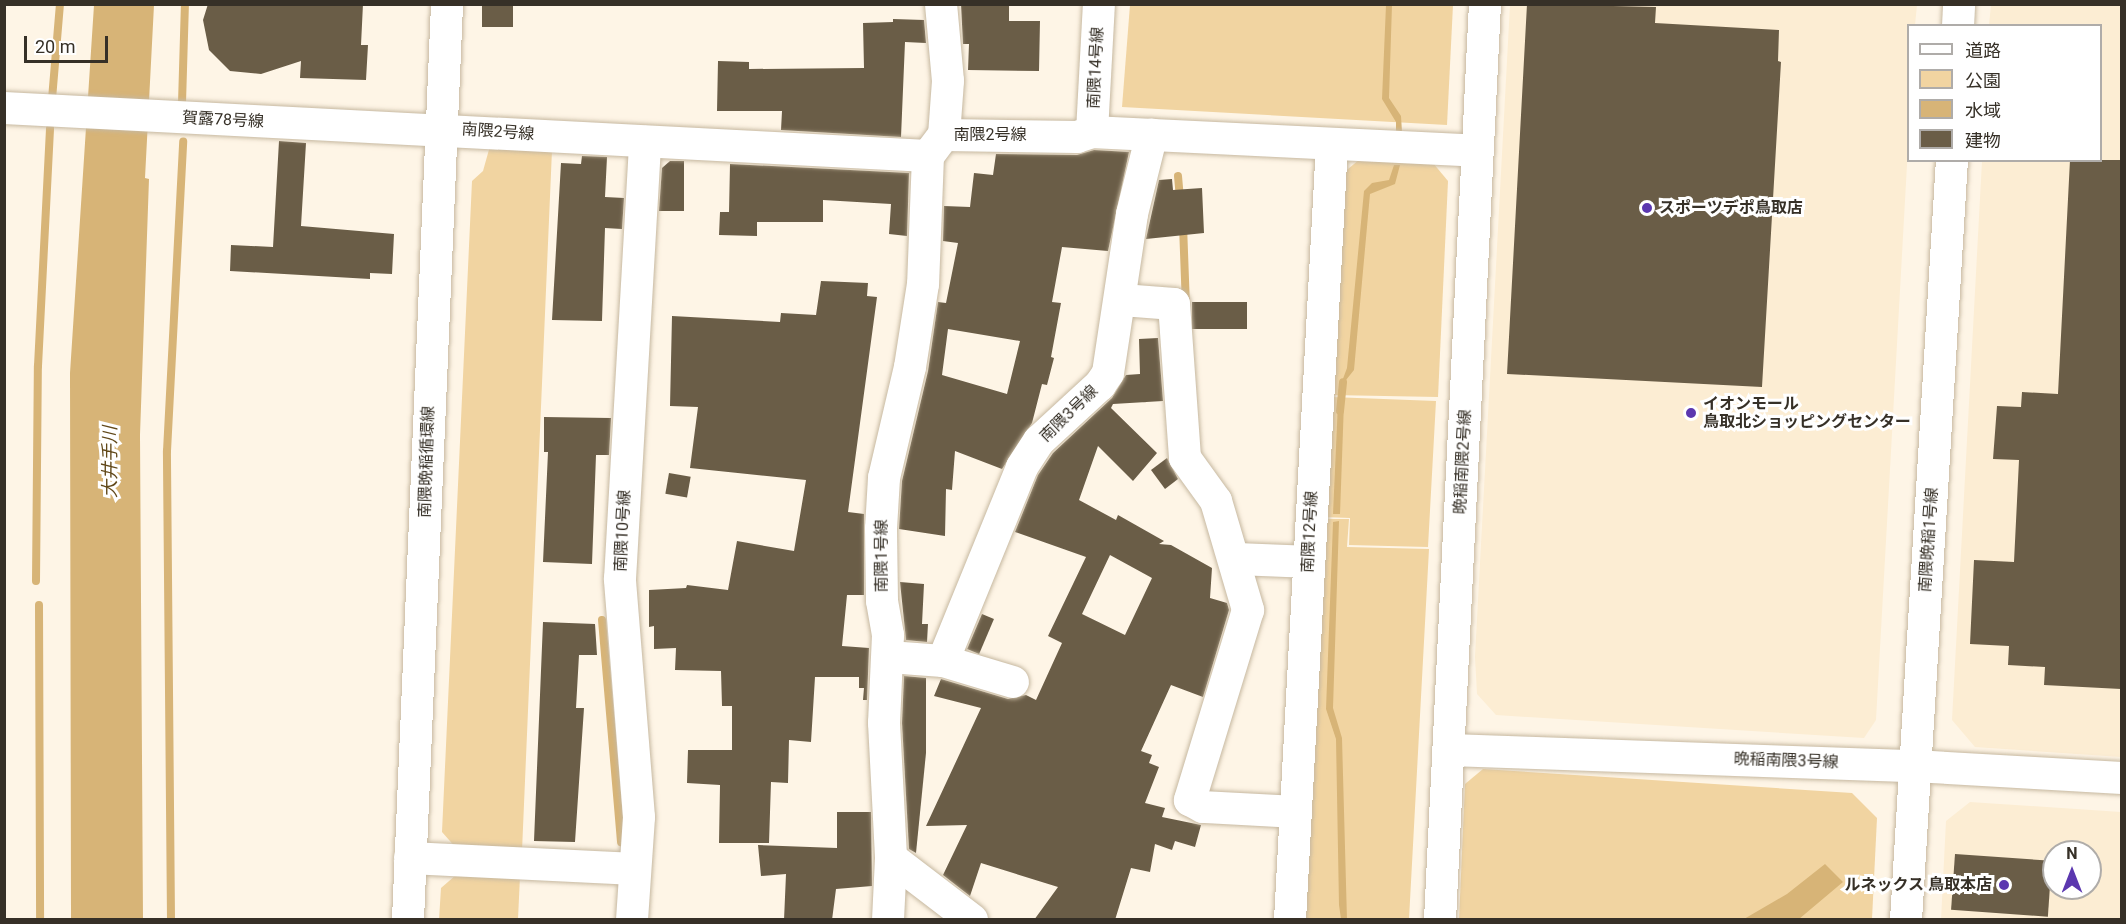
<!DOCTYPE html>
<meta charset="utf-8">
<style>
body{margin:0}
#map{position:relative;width:2126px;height:924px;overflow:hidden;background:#fef5e6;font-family:Roboto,"Noto Sans JP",sans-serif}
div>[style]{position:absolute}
.built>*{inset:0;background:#fcedd3}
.green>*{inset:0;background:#f1d4a1}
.water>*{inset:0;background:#d7b477}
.stream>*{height:8px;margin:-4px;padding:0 4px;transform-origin:4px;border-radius:4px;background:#d7b477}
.building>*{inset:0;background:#6a5d47;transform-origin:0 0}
.roads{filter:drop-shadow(0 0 2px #c6b8a0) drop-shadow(0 0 2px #c6b8a0)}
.minor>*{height:32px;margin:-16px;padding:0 16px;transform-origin:16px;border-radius:16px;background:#fff}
.dots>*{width:16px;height:16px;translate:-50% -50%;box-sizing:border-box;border:3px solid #fff;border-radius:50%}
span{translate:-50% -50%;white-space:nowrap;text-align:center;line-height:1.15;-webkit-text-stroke:6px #fff;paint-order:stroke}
.street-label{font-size:16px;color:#363027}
.poi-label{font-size:16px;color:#363027;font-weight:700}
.left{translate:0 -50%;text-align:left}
.right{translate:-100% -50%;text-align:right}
.water-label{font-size:18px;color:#614819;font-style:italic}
.frame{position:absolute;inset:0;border:6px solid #363027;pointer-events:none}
.legend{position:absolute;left:1907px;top:24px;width:195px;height:138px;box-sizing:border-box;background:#fff;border:2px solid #afaca9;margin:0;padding:8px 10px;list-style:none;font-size:18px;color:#363027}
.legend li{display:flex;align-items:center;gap:12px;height:30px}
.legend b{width:30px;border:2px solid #afaca9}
.north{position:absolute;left:2042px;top:840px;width:60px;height:60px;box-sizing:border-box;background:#fff;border:2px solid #afaca9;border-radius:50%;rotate:0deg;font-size:16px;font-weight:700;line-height:24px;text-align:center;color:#363027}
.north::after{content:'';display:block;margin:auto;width:21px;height:27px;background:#5b37af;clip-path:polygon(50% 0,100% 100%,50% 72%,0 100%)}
.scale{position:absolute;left:24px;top:36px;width:84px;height:27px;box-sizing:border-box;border:3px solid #363027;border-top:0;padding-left:8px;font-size:18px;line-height:21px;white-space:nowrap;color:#363027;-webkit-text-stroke:4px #fff;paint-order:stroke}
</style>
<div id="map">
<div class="built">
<div style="clip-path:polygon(1510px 5px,1917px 5px,1915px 25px,1908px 26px,1908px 147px,1876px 720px,1864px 738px,1496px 715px,1477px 694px,1475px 657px)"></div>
<div style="clip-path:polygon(1991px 5px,2121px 5px,2121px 757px,1975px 747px,1952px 720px,1982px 161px,2100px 160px,2100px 26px,1989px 25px)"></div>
<div style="clip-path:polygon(evenodd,1970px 802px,2121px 812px,2121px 919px,1941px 920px,1946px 821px,1970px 802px,2054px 852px,2090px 852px,2090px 888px,2054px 888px,2054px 852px)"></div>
</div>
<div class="green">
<div style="clip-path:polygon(1130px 5px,1453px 5px,1447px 125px,1122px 107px)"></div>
<div style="clip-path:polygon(490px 146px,552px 150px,522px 851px,457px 849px,442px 832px,472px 181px,483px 171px)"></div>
<div style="clip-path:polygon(1360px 159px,1433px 163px,1448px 181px,1438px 397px,1331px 395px,1342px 174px)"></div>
<div style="clip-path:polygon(1331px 397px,1436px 401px,1428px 547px,1349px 545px,1350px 518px,1324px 517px)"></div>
<div style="clip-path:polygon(1324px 519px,1349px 519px,1347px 547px,1429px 549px,1409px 919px,1304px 920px)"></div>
<div style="clip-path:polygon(1483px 769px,1852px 793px,1877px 818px,1872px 919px,1459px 920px,1465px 784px)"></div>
<div style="clip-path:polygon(456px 875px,520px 876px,518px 919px,439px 920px,441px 888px)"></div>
</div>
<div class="water">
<div style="clip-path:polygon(94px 5px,154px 5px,145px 178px,149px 179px,140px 435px,143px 919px,71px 920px,70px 373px)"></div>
<div style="clip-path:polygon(1386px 5px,1392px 5px,1389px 98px,1401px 116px,1402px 132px,1396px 132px,1396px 122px,1382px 99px)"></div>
<div style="clip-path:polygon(1394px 165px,1400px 165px,1395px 184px,1370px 194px,1354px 370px,1346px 380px,1345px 392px,1338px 392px,1347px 368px,1364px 191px,1372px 183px,1389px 180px)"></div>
<div style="clip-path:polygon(1338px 402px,1344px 402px,1340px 514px,1333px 514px)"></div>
<div style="clip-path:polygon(1339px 521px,1333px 708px,1342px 738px,1347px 920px,1341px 919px,1339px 905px,1336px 739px,1326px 709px,1333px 522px)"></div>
<div style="clip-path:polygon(1825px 864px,1843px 882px,1799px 919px,1744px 919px,1787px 894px)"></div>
</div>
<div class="stream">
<div style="left:52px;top:99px;width:95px;rotate:-85.2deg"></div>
<div style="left:182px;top:103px;width:99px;rotate:-88.3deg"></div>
<div style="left:1178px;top:176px;width:24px;rotate:85deg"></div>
<div style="left:1183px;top:225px;width:80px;rotate:87.9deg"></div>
<div style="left:1340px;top:411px;width:29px;rotate:-84deg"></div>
<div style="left:36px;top:581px;width:215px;rotate:-89.5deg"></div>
<div style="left:38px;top:366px;width:238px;rotate:-87.1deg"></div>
<div style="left:39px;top:605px;width:315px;rotate:89.8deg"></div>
<div style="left:602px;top:620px;width:223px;rotate:85.1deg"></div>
<div style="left:171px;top:920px;width:469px;rotate:-90.5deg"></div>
<div style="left:167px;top:451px;width:310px;rotate:-87deg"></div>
</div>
<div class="building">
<div style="clip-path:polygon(208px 4px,363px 4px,361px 45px,368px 45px,366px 80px,300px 78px,301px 61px,261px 74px,230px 71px,209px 50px,203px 20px)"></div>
<div style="left:482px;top:4px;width:31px;height:23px"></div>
<div style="clip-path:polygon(961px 4px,1009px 4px,1009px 21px,1040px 21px,1039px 71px,968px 70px,969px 44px,963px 44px)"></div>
<div style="clip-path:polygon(1527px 4px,1656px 7px,1655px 23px,1779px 30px,1778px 61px,1781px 62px,1762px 387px,1507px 374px)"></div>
<div style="clip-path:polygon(893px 19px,924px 20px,926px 43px,905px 42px,901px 137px,781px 130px,782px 111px,717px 111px,718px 61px,749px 62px,749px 69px,864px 68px,863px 23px,893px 22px)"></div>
<div style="clip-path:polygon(279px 141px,306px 143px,301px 226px,394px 234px,392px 274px,370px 273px,370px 279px,230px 271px,231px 245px,273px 247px)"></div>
<div style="clip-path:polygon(evenodd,1094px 150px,1129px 152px,1108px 251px,1062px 247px,1052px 302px,1061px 303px,1051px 357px,1054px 358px,1047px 385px,1042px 384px,1032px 423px,1002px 469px,955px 451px,952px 490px,946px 489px,945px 536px,899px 529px,902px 481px,928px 371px,938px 302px,946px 303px,958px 243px,943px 241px,944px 206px,970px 207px,974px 173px,993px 175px,996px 154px,1077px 155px,1094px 150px,948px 329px,1020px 341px,1007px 394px,942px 375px,948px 329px)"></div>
<div style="clip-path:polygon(582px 156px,607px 157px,605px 197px,624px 198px,622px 229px,605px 228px,602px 321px,552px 320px,561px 163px,581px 164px)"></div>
<div style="clip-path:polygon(2070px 160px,2121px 160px,2121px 689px,2044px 685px,2045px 667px,2008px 665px,2009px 646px,1970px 644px,1974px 560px,2014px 562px,2019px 460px,1993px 459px,1997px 406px,2021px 407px,2022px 392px,2058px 394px)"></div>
<div style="clip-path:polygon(670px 161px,684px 161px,684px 211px,659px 211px,662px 168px)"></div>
<div style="clip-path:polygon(730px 164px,909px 173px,907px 236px,889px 234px,891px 204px,823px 200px,823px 222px,757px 222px,757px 236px,719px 235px,720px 212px,729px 212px)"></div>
<div style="clip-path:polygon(1172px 179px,1173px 190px,1202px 188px,1204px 233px,1146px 239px,1159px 180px)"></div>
<div style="clip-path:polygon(821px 281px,868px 283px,867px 296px,877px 297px,848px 512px,864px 514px,864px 595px,847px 595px,842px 646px,869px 648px,867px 700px,863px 700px,864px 688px,859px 688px,859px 677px,815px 677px,811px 742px,789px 740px,788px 783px,771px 782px,769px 843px,719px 843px,720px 785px,687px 783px,688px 750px,732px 750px,732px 706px,722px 706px,721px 671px,675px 670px,676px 648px,654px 649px,654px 626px,649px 627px,649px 590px,686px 588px,687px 585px,728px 590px,737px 541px,794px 551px,806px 480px,690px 468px,698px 407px,670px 406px,672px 316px,780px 322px,781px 313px,816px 315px)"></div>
<div style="left:1192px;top:302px;width:55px;height:27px"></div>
<div style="clip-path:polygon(evenodd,1158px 338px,1163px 401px,1113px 404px,1111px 408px,1157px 453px,1133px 481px,1098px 446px,1079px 500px,1116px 520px,1118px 515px,1164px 541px,1159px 544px,1171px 545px,1212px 568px,1210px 598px,1227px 603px,1229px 610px,1203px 697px,1171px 685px,1141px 751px,1152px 755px,1149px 763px,1159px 767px,1145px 803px,1165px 808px,1162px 817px,1201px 825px,1195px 847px,1175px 841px,1172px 850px,1155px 844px,1150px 872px,1131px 868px,1115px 920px,1034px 920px,1058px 887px,981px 863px,970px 896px,943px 875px,967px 825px,926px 826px,981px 708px,934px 696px,941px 679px,1008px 699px,1026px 695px,1036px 700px,1062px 643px,1048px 636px,1086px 557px,1015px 532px,1038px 475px,1053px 453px,1112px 398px,1126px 375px,1140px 374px,1139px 339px,1158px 338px,1110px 555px,1152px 578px,1125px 635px,1082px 614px,1110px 555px)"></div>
<div style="clip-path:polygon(544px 417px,611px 418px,609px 455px,596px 455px,592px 564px,543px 562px,548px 452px,544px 452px)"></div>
<div style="clip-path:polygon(1167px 458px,1178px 479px,1165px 489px,1151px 470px)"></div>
<div style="left:669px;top:473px;width:22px;height:21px;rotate:10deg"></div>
<div style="clip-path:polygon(900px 582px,924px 584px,922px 624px,928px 624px,927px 642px,906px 640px)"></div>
<div style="left:982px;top:614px;width:13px;height:38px;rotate:23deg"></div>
<div style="clip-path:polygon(543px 622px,595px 624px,597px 655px,579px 655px,576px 708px,584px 708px,575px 842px,534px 841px)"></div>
<div style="clip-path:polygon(904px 676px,926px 678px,926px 753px,916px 853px,909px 849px,902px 723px)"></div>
<div style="clip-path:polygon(837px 812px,871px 812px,872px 886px,836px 889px,832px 920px,784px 920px,786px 874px,761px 876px,758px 845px,837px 848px)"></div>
<div style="left:1955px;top:854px;width:97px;height:56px;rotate:4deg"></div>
</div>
<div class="roads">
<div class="minor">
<div style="left:941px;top:4px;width:77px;rotate:84.8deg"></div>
<div style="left:948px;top:81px;width:54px;rotate:94.2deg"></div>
<div style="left:1958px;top:26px;width:22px;rotate:-87deg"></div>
<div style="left:4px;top:108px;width:925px;rotate:2.97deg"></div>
<div style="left:928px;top:156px;width:26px;rotate:-53deg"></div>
<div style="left:944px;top:135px;width:133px;rotate:0.9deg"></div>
<div style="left:1077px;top:137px;width:16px;rotate:-18deg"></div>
<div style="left:1092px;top:132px;width:385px;rotate:2.8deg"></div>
<div style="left:1092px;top:132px;width:128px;rotate:-86.9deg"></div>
<div style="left:928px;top:156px;width:128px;rotate:92.2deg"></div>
<div style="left:923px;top:284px;width:84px;rotate:98.9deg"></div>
<div style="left:910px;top:367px;width:114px;rotate:103.2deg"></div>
<div style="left:884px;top:478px;width:51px;rotate:93.4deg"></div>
<div style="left:881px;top:529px;width:72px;rotate:89.2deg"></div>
<div style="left:882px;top:601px;width:35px;rotate:80deg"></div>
<div style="left:888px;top:635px;width:88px;rotate:92.6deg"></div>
<div style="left:884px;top:723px;width:135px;rotate:87deg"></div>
<div style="left:891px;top:858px;width:102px;rotate:37.4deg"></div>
<div style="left:1122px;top:300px;width:52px;rotate:4.4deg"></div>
<div style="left:1174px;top:304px;width:154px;rotate:85.9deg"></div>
<div style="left:1185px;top:458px;width:53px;rotate:54.2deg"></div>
<div style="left:1216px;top:501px;width:114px;rotate:73.6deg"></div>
<div style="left:1248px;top:610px;width:199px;rotate:107deg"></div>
<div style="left:1190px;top:800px;width:15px;rotate:28deg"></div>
<div style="left:1203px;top:807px;width:92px;rotate:3.1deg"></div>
<div style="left:1234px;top:559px;width:74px;rotate:2.3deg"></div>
<div style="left:889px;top:657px;width:54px;rotate:4.2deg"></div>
<div style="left:943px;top:661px;width:209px;rotate:-67.8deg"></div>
<div style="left:1022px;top:467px;width:31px;rotate:-57deg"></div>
<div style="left:1039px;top:441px;width:83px;rotate:-42.6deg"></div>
<div style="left:1100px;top:385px;width:14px;rotate:-56deg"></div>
<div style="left:1108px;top:373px;width:161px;rotate:-81.4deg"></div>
<div style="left:1132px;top:214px;width:82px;rotate:-76deg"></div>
<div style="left:943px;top:661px;width:73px;rotate:16.7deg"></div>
<div style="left:1450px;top:750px;width:464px;rotate:2deg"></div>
<div style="left:1914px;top:766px;width:208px;rotate:3.3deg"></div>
<div style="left:410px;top:858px;width:225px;rotate:2.8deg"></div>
<div style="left:408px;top:920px;width:917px;rotate:-87.56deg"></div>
<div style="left:632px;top:920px;width:103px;rotate:-86.1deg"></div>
<div style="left:639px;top:817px;width:239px;rotate:-94.6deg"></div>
<div style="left:620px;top:579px;width:438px;rotate:-86.7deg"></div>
<div style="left:888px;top:920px;width:62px;rotate:-87.2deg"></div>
<div style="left:1290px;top:920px;width:776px;rotate:-86.9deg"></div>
<div style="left:1440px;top:920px;width:917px;rotate:-87.19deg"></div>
<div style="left:1906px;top:920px;width:761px;rotate:-86.54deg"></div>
</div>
</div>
<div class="dots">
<div style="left:1647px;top:208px;background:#5b37af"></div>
<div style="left:1691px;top:413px;background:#5b37af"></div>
<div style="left:2004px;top:885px;background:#5b37af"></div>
</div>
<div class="street-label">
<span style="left:1096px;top:68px;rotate:-87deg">南隈14号線</span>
<span style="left:223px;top:120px;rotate:3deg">賀露78号線</span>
<span style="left:498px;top:132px;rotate:4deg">南隈2号線</span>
<span style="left:990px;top:135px">南隈2号線</span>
<span style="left:1069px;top:414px;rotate:-44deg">南隈3号線</span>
<span style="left:427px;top:462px;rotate:-88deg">南隈晩稲循環線</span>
<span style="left:1463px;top:462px;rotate:-87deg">晩稲南隈2号線</span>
<span style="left:623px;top:531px;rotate:-87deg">南隈10号線</span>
<span style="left:1310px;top:532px;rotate:-87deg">南隈12号線</span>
<span style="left:1929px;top:540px;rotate:-86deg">南隈晩稲1号線</span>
<span style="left:882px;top:556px;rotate:-90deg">南隈1号線</span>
<span style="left:1786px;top:761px;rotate:2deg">晩稲南隈3号線</span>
</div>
<div class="poi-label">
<span class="left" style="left:1659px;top:208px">スポーツデポ鳥取店</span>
<span class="left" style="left:1703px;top:413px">イオンモール<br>鳥取北ショッピングセンター</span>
<span class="right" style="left:1992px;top:885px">ルネックス 鳥取本店</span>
</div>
<div class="water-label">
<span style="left:110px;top:462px;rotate:-90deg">大井手川</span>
</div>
<div class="frame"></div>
<ul class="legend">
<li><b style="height:8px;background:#fff"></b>道路</li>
<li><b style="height:16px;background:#f1d4a1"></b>公園</li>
<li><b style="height:16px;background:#d7b477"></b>水域</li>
<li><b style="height:16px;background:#6a5d47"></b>建物</li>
</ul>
<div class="north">N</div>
<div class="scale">20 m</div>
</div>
